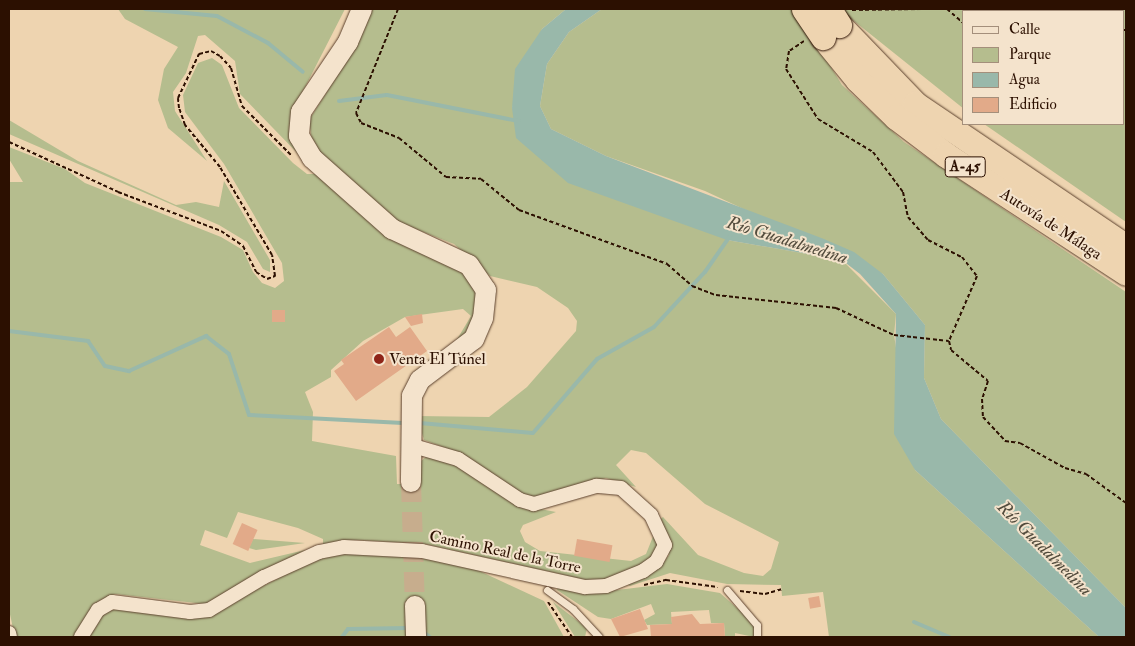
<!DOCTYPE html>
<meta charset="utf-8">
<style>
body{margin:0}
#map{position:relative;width:1135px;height:646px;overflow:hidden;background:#eed4b0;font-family:"IM FELL Double Pica",serif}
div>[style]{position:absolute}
.green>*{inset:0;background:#b5bd8e}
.water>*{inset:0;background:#99b8aa}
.stream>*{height:4px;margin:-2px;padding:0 2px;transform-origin:2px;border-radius:2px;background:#99b8aa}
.building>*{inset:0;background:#e2aa89;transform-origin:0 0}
.secondary-tunnel>*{height:20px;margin-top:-10px;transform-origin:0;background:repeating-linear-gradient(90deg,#c7ad8d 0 20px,transparent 0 30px)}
.path>*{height:2px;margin-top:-1px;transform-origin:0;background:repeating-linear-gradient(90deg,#2c1001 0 4px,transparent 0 6.5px)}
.roads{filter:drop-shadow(0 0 1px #5c412d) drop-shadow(0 0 1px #5c412d)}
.lane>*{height:7px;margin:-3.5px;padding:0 3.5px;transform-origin:3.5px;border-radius:3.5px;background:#f4e3cc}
.street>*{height:14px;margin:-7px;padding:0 7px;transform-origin:7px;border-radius:7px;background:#f4e3cc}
.secondary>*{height:20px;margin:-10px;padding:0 10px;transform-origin:10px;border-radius:10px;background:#f4e3cc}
.highway>*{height:25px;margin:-12.5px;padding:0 12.5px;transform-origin:12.5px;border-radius:12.5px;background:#eed4b0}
.bridges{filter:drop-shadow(0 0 1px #2c1001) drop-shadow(0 0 1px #2c1001)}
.highway-bridge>*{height:25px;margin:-12.5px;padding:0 12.5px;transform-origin:12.5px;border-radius:12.5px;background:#eed4b0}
.dots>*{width:14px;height:14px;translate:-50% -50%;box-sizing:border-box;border:2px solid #f4e3cc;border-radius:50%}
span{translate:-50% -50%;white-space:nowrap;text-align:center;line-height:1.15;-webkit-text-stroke:4px #f4e3cc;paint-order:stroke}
.shield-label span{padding:1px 4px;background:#f4e3cc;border:1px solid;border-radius:4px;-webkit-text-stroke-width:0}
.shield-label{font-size:15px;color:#2c1001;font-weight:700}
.street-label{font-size:16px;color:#2c1001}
.poi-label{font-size:16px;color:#2c1001}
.left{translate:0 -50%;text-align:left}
.water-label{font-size:18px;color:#524b3c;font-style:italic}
.frame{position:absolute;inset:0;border:10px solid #2c1001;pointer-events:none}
.legend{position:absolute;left:962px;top:10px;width:162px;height:115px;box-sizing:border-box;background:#f4e3cc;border:1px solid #a48f7b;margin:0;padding:6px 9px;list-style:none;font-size:15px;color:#2c1001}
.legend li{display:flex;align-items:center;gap:10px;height:25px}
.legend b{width:25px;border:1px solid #a48f7b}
</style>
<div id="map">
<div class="green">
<div style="clip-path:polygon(118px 9px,345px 9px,300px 97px,308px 164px,240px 94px,235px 61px,205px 35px,198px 36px,186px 73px,173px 92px,175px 111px,207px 161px,168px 128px,158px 100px,164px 69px,178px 47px,125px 19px)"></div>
<div style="clip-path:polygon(372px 9px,566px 9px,542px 29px,512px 108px,727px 240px,842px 260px,896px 314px,894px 335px,915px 470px,1099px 637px,829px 637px,823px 592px,782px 596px,781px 585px,727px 584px,670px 573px,630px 586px,626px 584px,659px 568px,669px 555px,669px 536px,659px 520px,663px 517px,698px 555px,744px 573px,763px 576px,771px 569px,779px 542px,705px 504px,646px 453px,631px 450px,616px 465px,636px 487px,606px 478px,539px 498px,524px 496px,454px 451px,424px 440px,417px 416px,489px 417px,527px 387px,576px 331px,577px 321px,568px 308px,537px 287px,490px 276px,454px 244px,400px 223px,322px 158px,312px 141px,309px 120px,354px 49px)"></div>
<div style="clip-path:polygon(602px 9px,1126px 9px,1126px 222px,984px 124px,1124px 124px,1124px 11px,964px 11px,964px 109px,849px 17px,816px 43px,842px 85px,904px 142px,1126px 292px,1126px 608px,941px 419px,924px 378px,925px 325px,883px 274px,705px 191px,606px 156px,551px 129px,540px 106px,547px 64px,569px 32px)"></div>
<div style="clip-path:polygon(212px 58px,222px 65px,239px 108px,293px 163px,307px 174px,317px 174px,467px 273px,480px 300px,470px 333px,456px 341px,471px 316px,463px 309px,405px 317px,363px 341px,331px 370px,331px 377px,305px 392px,313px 412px,312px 441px,396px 456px,397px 484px,420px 484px,421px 461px,427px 456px,459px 465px,514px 504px,556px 512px,523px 525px,520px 531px,525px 542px,540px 551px,631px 561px,646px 554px,654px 534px,658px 545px,654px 557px,618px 579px,591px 581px,425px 544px,357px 540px,323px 546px,323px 539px,298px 528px,238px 512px,227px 538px,205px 530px,200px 545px,250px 563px,305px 550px,205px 604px,115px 594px,99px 601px,74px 637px,15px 637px,9px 610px,9px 182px,23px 182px,9px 159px,9px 147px,65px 169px,85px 183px,221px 237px,243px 250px,253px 272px,262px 283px,275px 288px,284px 281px,282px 263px,224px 164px,185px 112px,183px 95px,198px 63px)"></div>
<div style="clip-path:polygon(9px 120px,78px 161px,176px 205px,196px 202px,219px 207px,224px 181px,270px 260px,270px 272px,263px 269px,247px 242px,219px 225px,9px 134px)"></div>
<div style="clip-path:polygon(253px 539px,305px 543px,256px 550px,249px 548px)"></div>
<div style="clip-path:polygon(342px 552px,403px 552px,471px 567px,544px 601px,564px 637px,422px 637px,421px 603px,407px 600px,408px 637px,88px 637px,99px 617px,112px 608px,203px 617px,314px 560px)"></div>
<div style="clip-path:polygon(667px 584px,720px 593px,754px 623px,754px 637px,735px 633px,735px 637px,725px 637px,724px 623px,711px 623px,709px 610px,671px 612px,672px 624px,647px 625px,644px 620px,655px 614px,651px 604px,611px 619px,598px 617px,557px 590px,558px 585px,592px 593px)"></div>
<div style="clip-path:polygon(553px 602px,587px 628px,585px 637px,575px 637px)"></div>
</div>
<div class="water">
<div style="clip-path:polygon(566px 9px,602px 9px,569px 32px,547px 64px,540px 106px,551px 129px,606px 156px,824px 239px,854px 252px,883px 274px,925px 325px,924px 378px,941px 419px,1126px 608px,1126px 637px,1099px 637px,915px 470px,894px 434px,896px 314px,860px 274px,842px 260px,727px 240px,568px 183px,516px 138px,512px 108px,515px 69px,542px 29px)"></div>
</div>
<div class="stream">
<div style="left:145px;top:9px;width:72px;rotate:5.6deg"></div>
<div style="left:217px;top:16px;width:58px;rotate:27.9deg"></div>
<div style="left:268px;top:43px;width:45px;rotate:39.6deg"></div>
<div style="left:339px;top:101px;width:48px;rotate:-7.1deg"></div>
<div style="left:387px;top:95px;width:134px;rotate:11.2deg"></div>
<div style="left:9px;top:331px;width:80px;rotate:7.2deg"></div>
<div style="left:88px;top:341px;width:30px;rotate:56deg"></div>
<div style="left:105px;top:366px;width:25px;rotate:12deg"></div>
<div style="left:129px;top:371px;width:85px;rotate:-24.4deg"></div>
<div style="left:206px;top:336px;width:29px;rotate:38deg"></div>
<div style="left:229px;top:354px;width:64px;rotate:71.8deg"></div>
<div style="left:249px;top:415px;width:154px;rotate:3deg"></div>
<div style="left:420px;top:423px;width:113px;rotate:5.1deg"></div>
<div style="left:533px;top:433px;width:98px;rotate:-49.1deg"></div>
<div style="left:597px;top:359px;width:65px;rotate:-29.3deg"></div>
<div style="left:654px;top:327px;width:75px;rotate:-47.2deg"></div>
<div style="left:705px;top:272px;width:44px;rotate:-55.2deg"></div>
<div style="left:914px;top:622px;width:39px;rotate:23deg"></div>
<div style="left:422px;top:631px;width:10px;rotate:37deg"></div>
<div style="left:342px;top:637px;width:10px;rotate:-53deg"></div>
<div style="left:348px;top:629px;width:60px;rotate:-1deg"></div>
</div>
<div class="building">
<div style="left:272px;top:310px;width:13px;height:12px"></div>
<div style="clip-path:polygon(422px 314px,423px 323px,411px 326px,405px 317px)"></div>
<div style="clip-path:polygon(389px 327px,396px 337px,410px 327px,427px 351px,356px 401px,334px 371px,344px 364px,341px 360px)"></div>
<div style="left:242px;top:523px;width:17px;height:23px;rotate:24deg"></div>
<div style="left:577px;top:539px;width:36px;height:17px;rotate:10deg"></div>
<div style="left:819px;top:596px;width:11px;height:11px;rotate:80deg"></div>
<div style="clip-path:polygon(640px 609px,648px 629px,620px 637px,611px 619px)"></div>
<div style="clip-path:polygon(692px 614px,700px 624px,724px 623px,725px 637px,651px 637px,650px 625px,672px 624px,671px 617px)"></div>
</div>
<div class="secondary-tunnel">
<div style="left:411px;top:482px;width:124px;rotate:88.2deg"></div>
</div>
<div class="path">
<div style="left:398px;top:9px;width:112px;rotate:112deg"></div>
<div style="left:356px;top:113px;width:11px;rotate:63deg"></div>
<div style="left:361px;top:123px;width:41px;rotate:21.5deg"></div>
<div style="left:399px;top:138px;width:61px;rotate:39.7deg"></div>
<div style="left:446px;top:177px;width:35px;rotate:3deg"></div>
<div style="left:481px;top:179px;width:49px;rotate:39.2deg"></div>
<div style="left:519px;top:210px;width:158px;rotate:20deg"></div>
<div style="left:667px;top:264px;width:33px;rotate:41deg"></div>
<div style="left:692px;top:286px;width:26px;rotate:21deg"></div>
<div style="left:716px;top:295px;width:121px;rotate:6.2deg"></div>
<div style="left:836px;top:308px;width:64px;rotate:25deg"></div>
<div style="left:894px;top:335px;width:55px;rotate:6.2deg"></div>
<div style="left:947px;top:9px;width:23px;rotate:41deg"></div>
<div style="left:852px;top:10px;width:70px;rotate:-0.8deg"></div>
<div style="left:1124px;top:30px;width:2px"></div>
<div style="left:804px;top:41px;width:18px;rotate:146deg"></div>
<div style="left:789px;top:51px;width:18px;rotate:99deg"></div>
<div style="left:786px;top:69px;width:59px;rotate:57.4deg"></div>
<div style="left:818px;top:119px;width:64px;rotate:31deg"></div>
<div style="left:873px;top:152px;width:50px;rotate:53.1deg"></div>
<div style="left:903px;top:192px;width:25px;rotate:79deg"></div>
<div style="left:908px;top:217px;width:30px;rotate:49deg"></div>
<div style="left:928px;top:240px;width:38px;rotate:27deg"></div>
<div style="left:962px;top:257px;width:24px;rotate:52deg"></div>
<div style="left:977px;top:276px;width:71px;rotate:113.3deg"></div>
<div style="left:949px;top:341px;width:9px;rotate:77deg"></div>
<div style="left:951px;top:350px;width:48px;rotate:40deg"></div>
<div style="left:988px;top:381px;width:19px;rotate:108deg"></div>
<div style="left:982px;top:399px;width:18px;rotate:87deg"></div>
<div style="left:983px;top:417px;width:33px;rotate:47deg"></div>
<div style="left:1005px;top:441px;width:15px;rotate:8deg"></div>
<div style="left:1020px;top:443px;width:51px;rotate:29.1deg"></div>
<div style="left:1065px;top:468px;width:22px;rotate:16deg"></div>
<div style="left:1086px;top:474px;width:49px;rotate:35.9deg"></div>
<div style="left:9px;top:142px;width:120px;rotate:24.6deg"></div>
<div style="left:118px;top:192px;width:110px;rotate:20.7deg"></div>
<div style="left:221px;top:231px;width:27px;rotate:34deg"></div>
<div style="left:243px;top:246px;width:29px;rotate:63deg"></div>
<div style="left:256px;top:272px;width:13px;rotate:32deg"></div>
<div style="left:267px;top:279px;width:9px;rotate:-21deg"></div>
<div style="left:275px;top:276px;width:21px;rotate:-98deg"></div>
<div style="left:272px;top:255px;width:102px;rotate:-120.6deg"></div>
<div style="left:220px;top:167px;width:55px;rotate:-129.8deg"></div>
<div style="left:185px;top:125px;width:18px;rotate:-109deg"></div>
<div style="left:179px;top:108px;width:10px;rotate:-96deg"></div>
<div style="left:178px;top:98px;width:49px;rotate:-64.5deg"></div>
<div style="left:199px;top:54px;width:12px;rotate:-14deg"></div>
<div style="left:211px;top:51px;width:10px;rotate:29deg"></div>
<div style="left:220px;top:56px;width:16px;rotate:47deg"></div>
<div style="left:231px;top:68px;width:40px;rotate:74deg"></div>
<div style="left:242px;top:106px;width:71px;rotate:45deg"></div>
<div style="left:644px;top:585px;width:23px;rotate:-13deg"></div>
<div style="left:666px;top:580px;width:52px;rotate:7.7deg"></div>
<div style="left:740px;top:591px;width:25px;rotate:7deg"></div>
<div style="left:765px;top:594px;width:18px;rotate:-16deg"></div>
<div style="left:548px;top:602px;width:42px;rotate:55.6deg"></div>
</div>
<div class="roads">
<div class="lane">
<div style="left:547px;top:590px;width:32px;rotate:36deg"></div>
<div style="left:573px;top:609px;width:38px;rotate:47deg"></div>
<div style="left:727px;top:590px;width:46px;rotate:49.4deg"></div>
<div style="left:757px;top:625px;width:12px;rotate:90deg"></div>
</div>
<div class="street">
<div style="left:9px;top:633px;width:4px;rotate:76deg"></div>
<div style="left:81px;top:637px;width:32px;rotate:-58deg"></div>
<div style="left:98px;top:610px;width:16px;rotate:-30deg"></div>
<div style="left:112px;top:602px;width:79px;rotate:7.3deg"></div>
<div style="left:190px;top:612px;width:19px;rotate:-6deg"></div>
<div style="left:209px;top:610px;width:64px;rotate:-31deg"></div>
<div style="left:264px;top:577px;width:60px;rotate:-24.4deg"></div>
<div style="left:319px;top:552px;width:25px;rotate:-11deg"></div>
<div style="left:344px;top:547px;width:78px;rotate:2.9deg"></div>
<div style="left:422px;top:551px;width:167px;rotate:12.5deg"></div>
<div style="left:585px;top:587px;width:21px;rotate:-3deg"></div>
<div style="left:606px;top:586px;width:40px;rotate:-22deg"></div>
<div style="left:643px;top:571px;width:16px;rotate:-35deg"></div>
<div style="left:656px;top:562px;width:19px;rotate:-62deg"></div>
<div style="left:665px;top:545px;width:33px;rotate:-115deg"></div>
<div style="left:651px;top:515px;width:40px;rotate:-138deg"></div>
<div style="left:621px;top:488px;width:25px;rotate:-175deg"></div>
<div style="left:596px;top:486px;width:65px;rotate:163.8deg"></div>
<div style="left:534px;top:504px;width:15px;rotate:-164deg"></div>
<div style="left:520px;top:500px;width:74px;rotate:-146.5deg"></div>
<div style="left:458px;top:459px;width:50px;rotate:-163.7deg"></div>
</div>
<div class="secondary">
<div style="left:362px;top:9px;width:36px;rotate:113deg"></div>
<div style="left:348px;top:42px;width:84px;rotate:123.9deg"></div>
<div style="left:301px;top:112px;width:24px;rotate:95deg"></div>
<div style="left:299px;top:136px;width:26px;rotate:59deg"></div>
<div style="left:312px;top:158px;width:107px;rotate:41.6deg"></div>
<div style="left:392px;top:229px;width:85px;rotate:25.1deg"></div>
<div style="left:469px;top:265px;width:30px;rotate:56deg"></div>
<div style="left:486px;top:290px;width:28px;rotate:96deg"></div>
<div style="left:483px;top:318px;width:23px;rotate:113deg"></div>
<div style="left:474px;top:339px;width:68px;rotate:142.8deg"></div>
<div style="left:420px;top:380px;width:18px;rotate:117deg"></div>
<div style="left:412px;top:396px;width:86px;rotate:90.7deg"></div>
<div style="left:415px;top:606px;width:31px;rotate:88deg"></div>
</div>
<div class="highway">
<div style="left:839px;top:25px;width:110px;rotate:46.1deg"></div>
<div style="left:915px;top:104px;width:255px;rotate:34.1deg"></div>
<div style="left:823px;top:37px;width:55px;rotate:50.9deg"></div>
<div style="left:858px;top:80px;width:53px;rotate:44.2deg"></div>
<div style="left:896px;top:117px;width:63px;rotate:37.2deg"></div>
<div style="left:946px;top:155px;width:215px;rotate:33.2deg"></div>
</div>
</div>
<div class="bridges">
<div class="highway-bridge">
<div style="left:804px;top:9px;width:34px;rotate:56deg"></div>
<div style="left:829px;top:9px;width:19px;rotate:58deg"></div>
</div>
</div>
<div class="dots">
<div style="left:379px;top:359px;background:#8f2418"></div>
</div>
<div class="shield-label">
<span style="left:965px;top:167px">A-45</span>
</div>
<div class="street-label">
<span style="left:1051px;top:224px;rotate:33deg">Autovía de Málaga</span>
<span style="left:505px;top:552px;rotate:12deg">Camino Real de la Torre</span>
</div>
<div class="poi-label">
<span class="left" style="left:389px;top:359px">Venta El Túnel</span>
</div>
<div class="water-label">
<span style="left:787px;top:241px;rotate:17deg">Río Guadalmedina</span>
<span style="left:1044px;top:549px;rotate:45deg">Río Guadalmedina</span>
</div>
<div class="frame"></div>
<ul class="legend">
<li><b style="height:6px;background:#f4e3cc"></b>Calle</li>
<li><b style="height:14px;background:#b5bd8e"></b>Parque</li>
<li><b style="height:14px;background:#99b8aa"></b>Agua</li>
<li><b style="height:14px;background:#e2aa89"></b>Edificio</li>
</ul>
</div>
